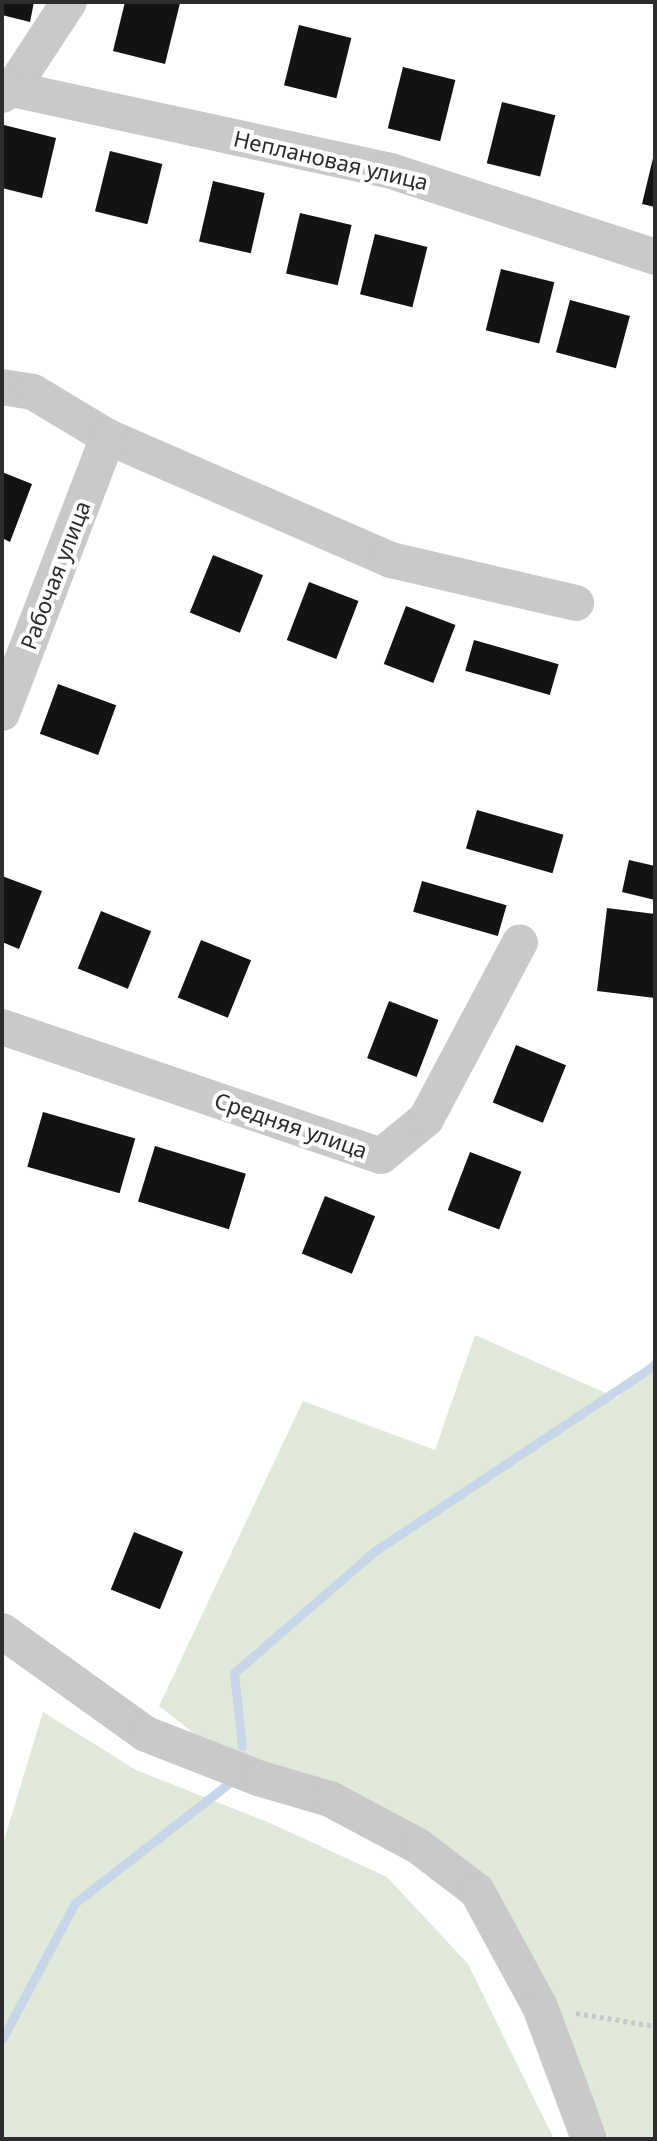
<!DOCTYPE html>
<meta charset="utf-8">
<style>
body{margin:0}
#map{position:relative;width:657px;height:2141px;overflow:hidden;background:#fff;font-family:"Noto Sans",sans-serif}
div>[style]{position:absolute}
.green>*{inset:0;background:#e0e9da}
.stream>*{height:9px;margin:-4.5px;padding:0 4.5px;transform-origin:4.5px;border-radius:4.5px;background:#c7d6e8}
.building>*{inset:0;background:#131313;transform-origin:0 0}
.path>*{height:5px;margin-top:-2.5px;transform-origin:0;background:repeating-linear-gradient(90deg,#c9c9c9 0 4px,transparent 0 8px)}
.street>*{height:36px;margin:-18px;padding:0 18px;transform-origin:18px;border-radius:18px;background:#c9c9c9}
span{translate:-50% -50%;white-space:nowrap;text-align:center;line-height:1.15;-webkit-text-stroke:8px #fff;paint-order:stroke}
.street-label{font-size:22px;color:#2c2c2c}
.frame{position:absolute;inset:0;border:4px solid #2c2c2c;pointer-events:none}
</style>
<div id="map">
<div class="green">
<div style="clip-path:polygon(475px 1335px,617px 1398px,655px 1357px,655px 2139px,609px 2139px,546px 1984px,485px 1881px,332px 1785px,201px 1739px,159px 1706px,303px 1401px,435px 1450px)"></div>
<div style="clip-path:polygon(43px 1712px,136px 1770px,270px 1823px,387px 1877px,468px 1964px,554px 2139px,2px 2139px,2px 1847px)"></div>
</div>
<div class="stream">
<div style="left:242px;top:1746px;width:73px;rotate:-96.3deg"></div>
<div style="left:234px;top:1673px;width:186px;rotate:-40.9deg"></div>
<div style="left:375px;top:1551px;width:336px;rotate:-33.6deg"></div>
<div style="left:2px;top:2039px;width:154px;rotate:-61.8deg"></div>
<div style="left:75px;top:1903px;width:194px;rotate:-37.9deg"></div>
</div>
<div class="building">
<div style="clip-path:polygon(2px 2px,34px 2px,30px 22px,2px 15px)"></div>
<div style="clip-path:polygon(125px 2px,180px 3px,165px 64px,113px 51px)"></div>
<div style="left:299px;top:25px;width:54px;height:62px;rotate:14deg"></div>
<div style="left:403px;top:67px;width:54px;height:63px;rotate:14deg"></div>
<div style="left:502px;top:102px;width:55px;height:63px;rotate:14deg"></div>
<div style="clip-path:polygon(4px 125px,56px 138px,42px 198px,2px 188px)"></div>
<div style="left:110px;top:151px;width:54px;height:62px;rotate:14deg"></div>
<div style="clip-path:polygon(654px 154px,655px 154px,655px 207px,642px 204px)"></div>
<div style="left:213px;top:181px;width:53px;height:62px;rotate:13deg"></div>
<div style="left:300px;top:213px;width:53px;height:62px;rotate:13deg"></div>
<div style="left:375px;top:234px;width:54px;height:62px;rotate:14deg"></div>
<div style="left:501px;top:269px;width:55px;height:63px;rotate:14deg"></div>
<div style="left:570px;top:300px;width:62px;height:54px;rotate:15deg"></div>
<div style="clip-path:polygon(2px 472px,32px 484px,10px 542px,2px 538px)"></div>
<div style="left:213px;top:555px;width:54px;height:62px;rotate:22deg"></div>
<div style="left:309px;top:582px;width:53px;height:62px;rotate:21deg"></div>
<div style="left:406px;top:606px;width:53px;height:62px;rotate:21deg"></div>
<div style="left:474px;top:640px;width:88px;height:32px;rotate:16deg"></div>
<div style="left:58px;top:684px;width:62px;height:53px;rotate:20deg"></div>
<div style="left:477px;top:810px;width:90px;height:40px;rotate:16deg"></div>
<div style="clip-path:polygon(629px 860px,655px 866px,655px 900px,622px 892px)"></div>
<div style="clip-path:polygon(2px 876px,42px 891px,19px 949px,2px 942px)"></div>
<div style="left:422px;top:881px;width:88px;height:32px;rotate:16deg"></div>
<div style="clip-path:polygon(607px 908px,655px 914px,655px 998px,597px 991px)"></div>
<div style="left:101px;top:911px;width:54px;height:62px;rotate:22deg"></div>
<div style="left:201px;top:940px;width:54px;height:62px;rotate:22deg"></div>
<div style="left:389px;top:1001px;width:53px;height:61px;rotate:21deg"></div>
<div style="left:516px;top:1045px;width:54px;height:62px;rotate:22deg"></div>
<div style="left:43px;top:1112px;width:96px;height:57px;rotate:16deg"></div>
<div style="left:155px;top:1146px;width:95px;height:58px;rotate:17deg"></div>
<div style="left:470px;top:1152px;width:55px;height:62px;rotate:21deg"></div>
<div style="left:325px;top:1196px;width:54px;height:62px;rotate:22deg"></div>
<div style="left:134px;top:1532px;width:53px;height:62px;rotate:22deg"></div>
</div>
<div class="path">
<div style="left:576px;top:2013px;width:80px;rotate:9.3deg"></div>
</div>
<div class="street">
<div style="left:12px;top:89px;width:104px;rotate:-56.8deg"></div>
<div style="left:2px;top:95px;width:12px;rotate:-31deg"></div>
<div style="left:12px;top:89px;width:388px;rotate:12.2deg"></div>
<div style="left:391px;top:171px;width:278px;rotate:18deg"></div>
<div style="left:2px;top:387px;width:31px;rotate:9deg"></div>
<div style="left:33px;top:392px;width:87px;rotate:31deg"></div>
<div style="left:108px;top:437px;width:309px;rotate:23.5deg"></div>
<div style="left:391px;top:560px;width:190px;rotate:13.1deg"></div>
<div style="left:2px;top:713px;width:296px;rotate:-69deg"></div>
<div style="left:2px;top:1027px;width:400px;rotate:18.8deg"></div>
<div style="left:381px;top:1156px;width:58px;rotate:-39.4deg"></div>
<div style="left:426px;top:1119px;width:200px;rotate:-62deg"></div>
<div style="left:2px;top:1631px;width:177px;rotate:35.6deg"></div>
<div style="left:146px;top:1734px;width:120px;rotate:21.4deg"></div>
<div style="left:258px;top:1778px;width:75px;rotate:16.3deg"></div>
<div style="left:330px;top:1799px;width:100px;rotate:28.1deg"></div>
<div style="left:418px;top:1846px;width:74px;rotate:37.3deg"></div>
<div style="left:477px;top:1891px;width:132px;rotate:61.5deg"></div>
<div style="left:540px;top:2007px;width:141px;rotate:69.6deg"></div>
</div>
<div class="street-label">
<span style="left:331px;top:160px;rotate:13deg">Неплановая улица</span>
<span style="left:55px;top:575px;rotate:-69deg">Рабочая улица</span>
<span style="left:291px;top:1125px;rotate:19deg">Средняя улица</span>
</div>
<div class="frame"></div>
</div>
